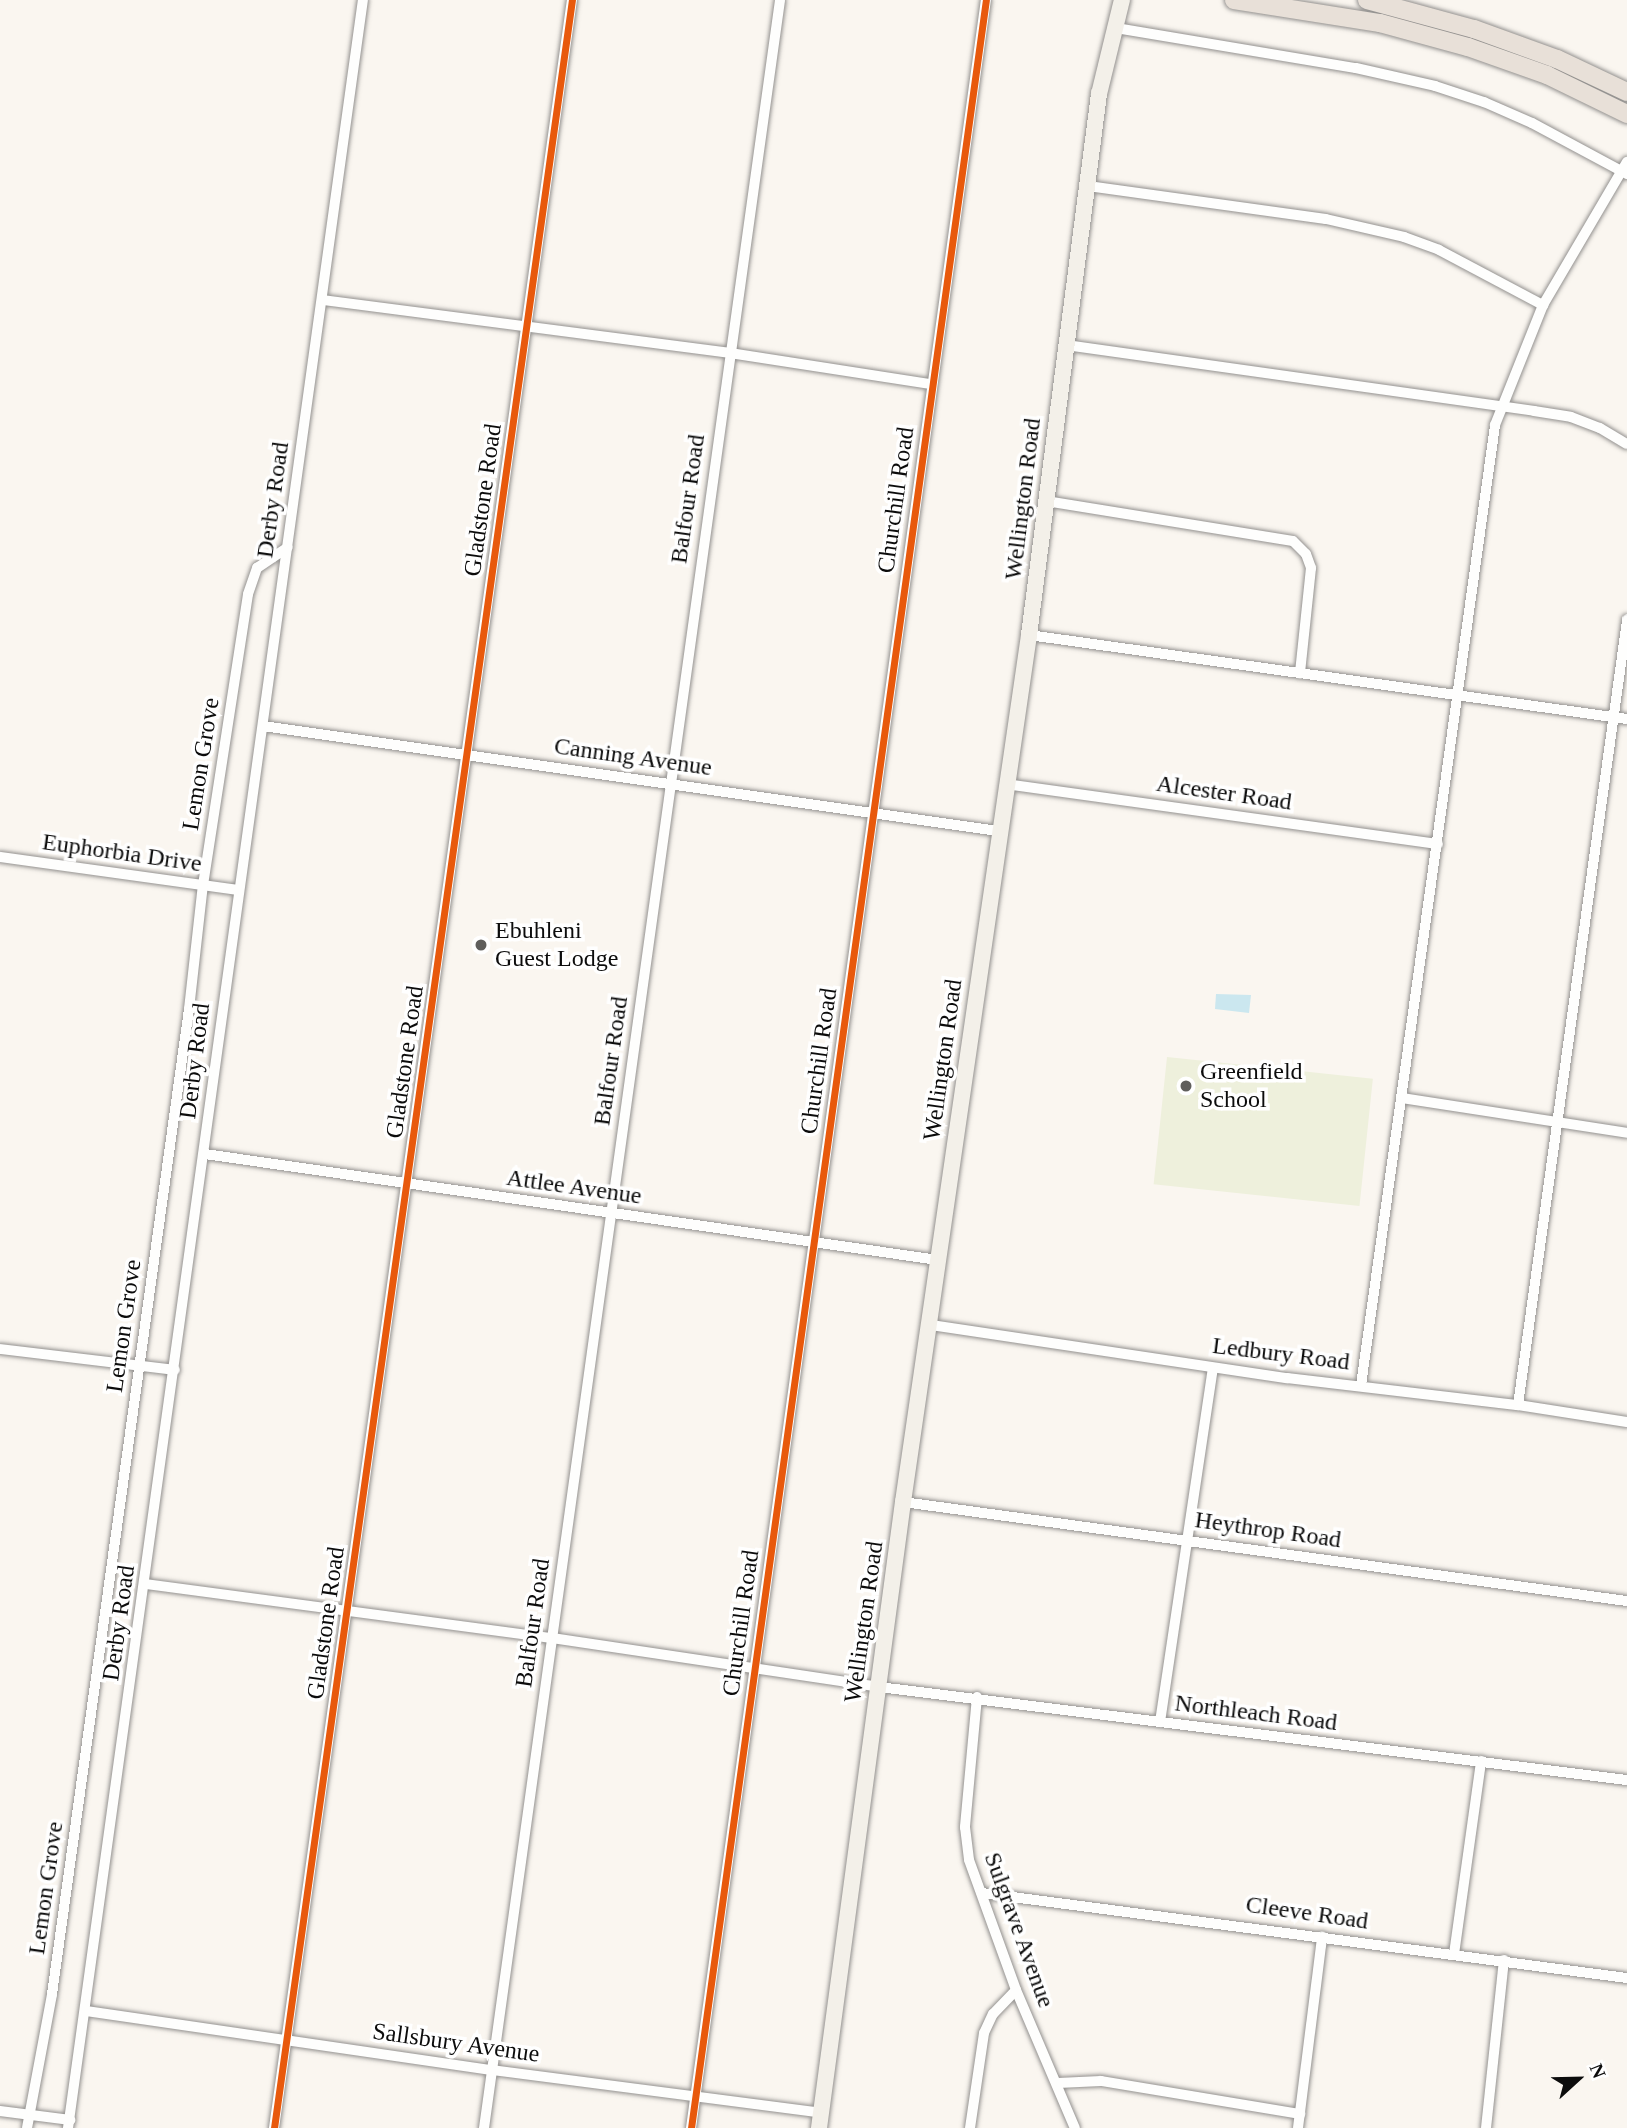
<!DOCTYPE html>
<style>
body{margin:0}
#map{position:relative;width:1627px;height:2128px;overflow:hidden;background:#faf6f0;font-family:Georgia,serif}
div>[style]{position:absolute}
.pitch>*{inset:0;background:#eef0dc;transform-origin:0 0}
.water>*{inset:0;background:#cbe7ef}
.roads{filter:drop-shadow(0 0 2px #93918f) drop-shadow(0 0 2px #93918f)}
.minor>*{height:10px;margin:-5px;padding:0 5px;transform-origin:5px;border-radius:5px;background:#fefefd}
.secondary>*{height:16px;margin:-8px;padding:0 8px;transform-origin:8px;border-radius:8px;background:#f3f0e9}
.trunk>*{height:18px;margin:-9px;padding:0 9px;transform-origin:9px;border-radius:9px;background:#e8e0d8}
.cycleway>*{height:7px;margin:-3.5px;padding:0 3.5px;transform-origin:3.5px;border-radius:3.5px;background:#e8590c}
.dots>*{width:19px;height:19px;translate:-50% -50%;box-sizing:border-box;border:4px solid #fff;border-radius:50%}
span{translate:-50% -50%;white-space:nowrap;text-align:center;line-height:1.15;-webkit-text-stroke:7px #fff;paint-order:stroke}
.street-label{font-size:24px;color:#0c0c0c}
.poi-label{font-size:24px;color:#0c0c0c}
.left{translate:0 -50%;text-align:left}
.north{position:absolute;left:1543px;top:2044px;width:70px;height:70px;-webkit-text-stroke:5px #fff;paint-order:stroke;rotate:68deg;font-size:19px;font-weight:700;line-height:28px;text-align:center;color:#0c0c0c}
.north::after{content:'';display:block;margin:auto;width:24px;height:32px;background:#0c0c0c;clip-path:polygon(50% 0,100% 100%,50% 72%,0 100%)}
</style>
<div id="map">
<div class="pitch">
<div style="left:1167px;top:1057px;width:207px;height:128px;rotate:6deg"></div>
</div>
<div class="water">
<div style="clip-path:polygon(1216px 994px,1251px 995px,1249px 1013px,1215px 1009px)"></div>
</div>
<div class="roads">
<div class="minor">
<div style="left:1116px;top:28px;width:243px;rotate:9.5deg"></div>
<div style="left:1356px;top:68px;width:81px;rotate:12.8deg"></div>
<div style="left:1435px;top:86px;width:52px;rotate:18.1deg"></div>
<div style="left:1484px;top:102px;width:52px;rotate:23.6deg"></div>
<div style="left:1532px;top:123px;width:108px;rotate:28.2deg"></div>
<div style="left:1088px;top:186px;width:240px;rotate:7.9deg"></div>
<div style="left:1326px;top:219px;width:80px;rotate:13deg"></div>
<div style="left:1404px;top:237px;width:37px;rotate:20deg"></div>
<div style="left:1439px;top:250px;width:118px;rotate:27.9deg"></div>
<div style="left:323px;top:300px;width:410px;rotate:7.4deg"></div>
<div style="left:730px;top:353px;width:203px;rotate:8.8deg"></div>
<div style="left:1066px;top:345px;width:473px;rotate:8deg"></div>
<div style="left:1534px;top:411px;width:37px;rotate:9deg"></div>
<div style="left:1571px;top:417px;width:31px;rotate:21deg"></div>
<div style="left:1600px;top:428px;width:31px;rotate:31deg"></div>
<div style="left:1046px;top:501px;width:250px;rotate:9.2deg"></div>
<div style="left:1293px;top:541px;width:18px;rotate:45deg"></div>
<div style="left:1306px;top:554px;width:15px;rotate:70deg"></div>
<div style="left:1311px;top:568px;width:106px;rotate:96deg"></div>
<div style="left:1029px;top:635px;width:604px;rotate:8deg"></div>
<div style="left:263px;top:726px;width:742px;rotate:8.13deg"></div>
<div style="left:1005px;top:784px;width:437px;rotate:7.9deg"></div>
<div style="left:0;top:857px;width:241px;rotate:7.9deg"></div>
<div style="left:1402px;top:1098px;width:228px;rotate:8.8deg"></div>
<div style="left:205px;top:1154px;width:741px;rotate:8.23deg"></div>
<div style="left:931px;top:1325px;width:360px;rotate:8.5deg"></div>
<div style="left:1287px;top:1378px;width:233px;rotate:6.7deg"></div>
<div style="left:1518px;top:1405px;width:110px;rotate:8.9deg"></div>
<div style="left:0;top:1349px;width:176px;rotate:6.8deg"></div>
<div style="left:1361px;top:1385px;width:969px;rotate:-82.05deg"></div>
<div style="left:1495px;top:425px;width:129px;rotate:-68.2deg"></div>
<div style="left:1543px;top:305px;width:166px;rotate:-59.6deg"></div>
<div style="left:1518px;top:1405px;width:793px;rotate:-82.09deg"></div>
<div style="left:903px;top:1502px;width:731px;rotate:7.79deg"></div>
<div style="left:146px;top:1584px;width:410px;rotate:7.6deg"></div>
<div style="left:552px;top:1638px;width:331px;rotate:8.5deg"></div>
<div style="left:879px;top:1687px;width:754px;rotate:7.09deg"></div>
<div style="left:977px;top:1697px;width:131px;rotate:95.3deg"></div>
<div style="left:965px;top:1827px;width:33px;rotate:83deg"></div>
<div style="left:969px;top:1860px;width:138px;rotate:70.1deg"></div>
<div style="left:1016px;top:1990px;width:150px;rotate:66.9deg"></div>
<div style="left:1160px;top:1722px;width:358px;rotate:-81.5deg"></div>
<div style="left:982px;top:1893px;width:651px;rotate:7.51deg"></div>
<div style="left:1454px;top:1954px;width:195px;rotate:-82deg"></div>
<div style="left:86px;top:2011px;width:410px;rotate:8.3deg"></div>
<div style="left:492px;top:2070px;width:332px;rotate:7.4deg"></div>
<div style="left:1058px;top:2083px;width:43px;rotate:-2.7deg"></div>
<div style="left:1101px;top:2081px;width:202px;rotate:9.4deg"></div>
<div style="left:0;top:2111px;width:71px;rotate:7.3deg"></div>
<div style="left:27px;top:2128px;width:136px;rotate:-79.4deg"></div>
<div style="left:52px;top:1994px;width:994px;rotate:-82.08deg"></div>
<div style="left:189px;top:1009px;width:125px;rotate:-83.6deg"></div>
<div style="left:203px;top:885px;width:294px;rotate:-81.2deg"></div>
<div style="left:248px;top:594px;width:28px;rotate:-71deg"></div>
<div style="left:257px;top:568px;width:37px;rotate:-34deg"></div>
<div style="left:68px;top:2128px;width:2148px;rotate:-82.11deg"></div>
<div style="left:274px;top:2128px;width:2149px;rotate:-82.03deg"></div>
<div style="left:484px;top:2128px;width:2148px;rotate:-82.08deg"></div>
<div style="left:691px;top:2128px;width:2148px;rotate:-82.11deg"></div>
<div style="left:970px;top:2128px;width:96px;rotate:-81.6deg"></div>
<div style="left:984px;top:2033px;width:21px;rotate:-65deg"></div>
<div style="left:993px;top:2014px;width:33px;rotate:-46deg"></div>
<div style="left:1298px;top:2128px;width:193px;rotate:-82.8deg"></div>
<div style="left:1486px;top:2128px;width:169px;rotate:-83.9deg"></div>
</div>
<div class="secondary">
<div style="left:819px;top:2128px;width:632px;rotate:-82.36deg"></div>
<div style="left:903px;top:1502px;width:876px;rotate:-81.73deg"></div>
<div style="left:1029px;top:635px;width:546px;rotate:-82.63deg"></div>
<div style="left:1099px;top:94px;width:97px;rotate:-76.3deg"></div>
</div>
<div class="trunk">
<div style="left:1234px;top:0;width:148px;rotate:9deg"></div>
<div style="left:1380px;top:23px;width:91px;rotate:15.3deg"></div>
<div style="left:1468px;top:47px;width:84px;rotate:19.5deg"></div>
<div style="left:1547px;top:75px;width:89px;rotate:26deg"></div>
<div style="left:1367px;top:0;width:111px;rotate:15.2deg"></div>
<div style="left:1474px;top:29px;width:88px;rotate:19.9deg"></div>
<div style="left:1557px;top:59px;width:77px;rotate:25.2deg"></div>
</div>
</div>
<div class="cycleway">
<div style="left:274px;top:2128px;width:2149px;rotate:-82.03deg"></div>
<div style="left:691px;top:2128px;width:2148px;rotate:-82.11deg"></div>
</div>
<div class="dots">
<div style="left:481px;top:945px;background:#5f5e5c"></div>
<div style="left:1186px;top:1086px;background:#5f5e5c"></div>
</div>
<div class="street-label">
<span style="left:688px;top:499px;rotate:-82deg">Balfour Road</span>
<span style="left:1023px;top:499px;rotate:-83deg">Wellington Road</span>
<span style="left:273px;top:500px;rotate:-82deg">Derby Road</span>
<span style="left:483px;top:500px;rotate:-82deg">Gladstone Road</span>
<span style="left:896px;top:500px;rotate:-82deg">Churchill Road</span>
<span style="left:633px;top:757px;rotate:8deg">Canning Avenue</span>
<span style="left:201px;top:764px;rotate:-81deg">Lemon Grove</span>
<span style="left:1224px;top:793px;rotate:8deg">Alcester Road</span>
<span style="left:122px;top:853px;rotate:8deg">Euphorbia Drive</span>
<span style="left:943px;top:1060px;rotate:-82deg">Wellington Road</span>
<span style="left:195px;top:1061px;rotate:-83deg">Derby Road</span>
<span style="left:611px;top:1061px;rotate:-82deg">Balfour Road</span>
<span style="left:819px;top:1061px;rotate:-82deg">Churchill Road</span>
<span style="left:405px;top:1062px;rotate:-82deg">Gladstone Road</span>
<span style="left:574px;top:1187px;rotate:8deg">Attlee Avenue</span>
<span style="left:124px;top:1326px;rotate:-82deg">Lemon Grove</span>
<span style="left:1281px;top:1354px;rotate:7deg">Ledbury Road</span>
<span style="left:1268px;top:1530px;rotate:8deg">Heythrop Road</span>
<span style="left:864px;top:1622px;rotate:-82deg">Wellington Road</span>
<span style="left:119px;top:1623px;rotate:-82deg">Derby Road</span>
<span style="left:326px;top:1623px;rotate:-82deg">Gladstone Road</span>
<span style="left:533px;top:1623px;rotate:-82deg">Balfour Road</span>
<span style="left:741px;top:1623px;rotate:-82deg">Churchill Road</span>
<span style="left:1256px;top:1713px;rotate:7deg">Northleach Road</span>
<span style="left:46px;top:1888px;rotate:-82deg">Lemon Grove</span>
<span style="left:1307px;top:1913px;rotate:8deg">Cleeve Road</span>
<span style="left:1019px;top:1930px;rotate:70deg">Sulgrave Avenue</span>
<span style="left:456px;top:2043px;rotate:8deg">Sallsbury Avenue</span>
</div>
<div class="poi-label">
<span class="left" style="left:495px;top:945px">Ebuhleni<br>Guest Lodge</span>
<span class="left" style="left:1200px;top:1086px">Greenfield<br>School</span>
</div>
<div class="north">N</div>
</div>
